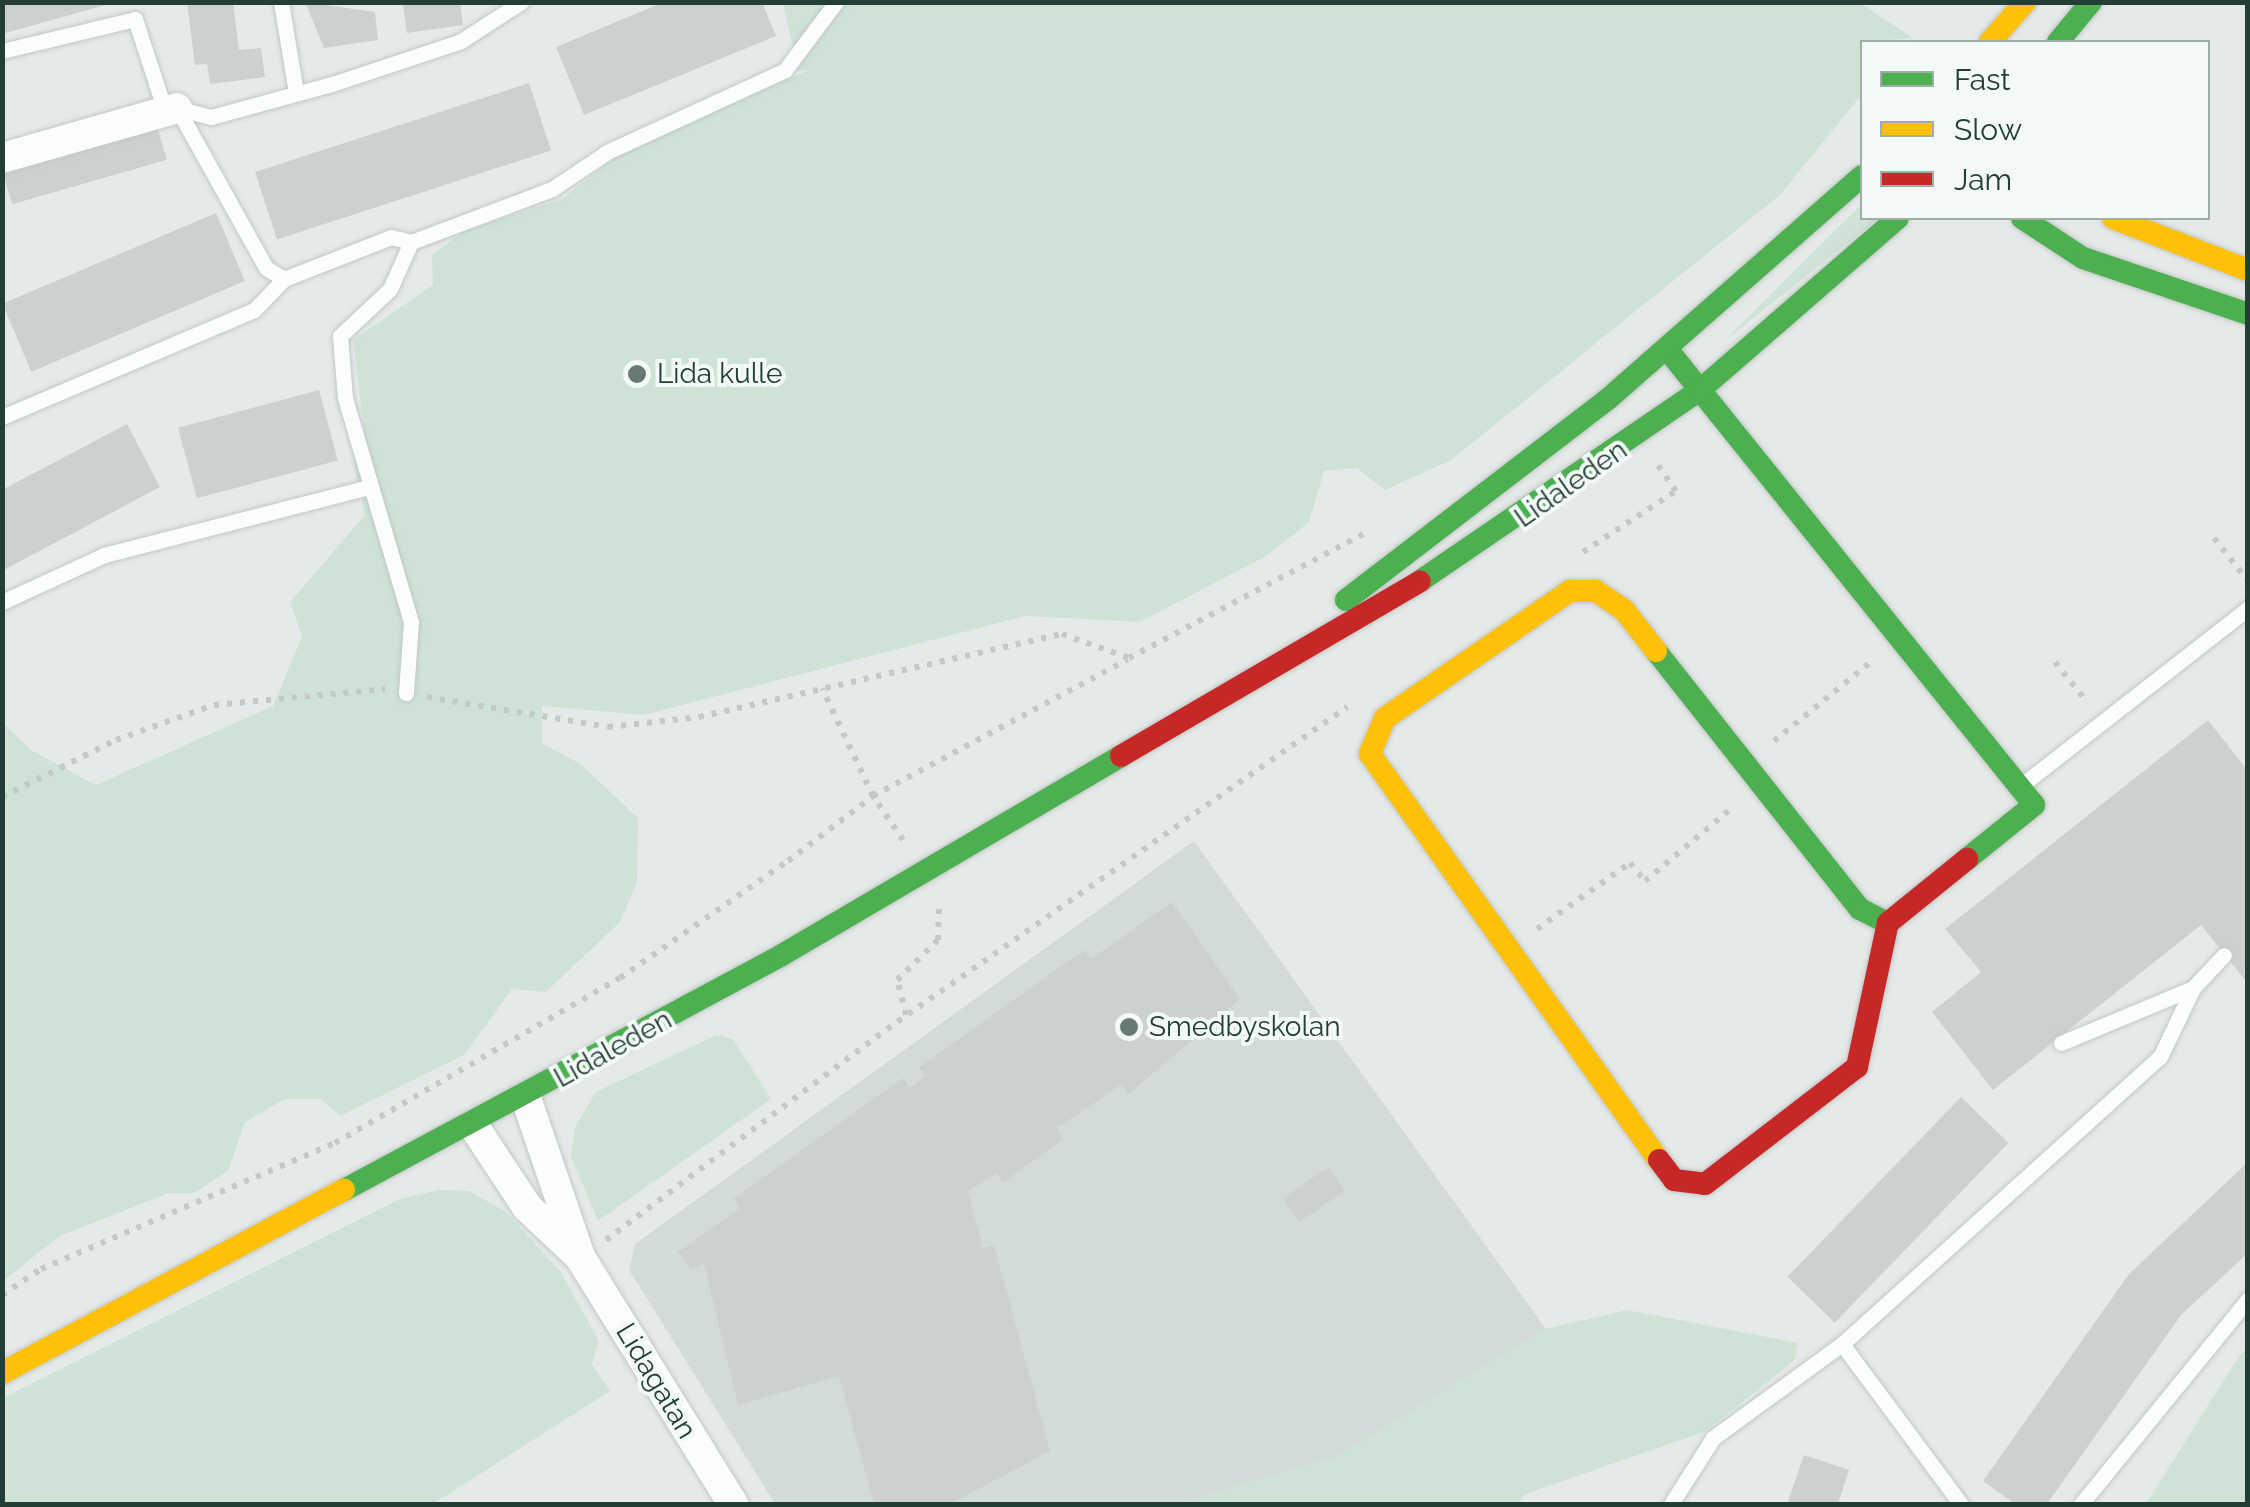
<!DOCTYPE html>
<style>
body{margin:0}
#map{position:relative;width:2250px;height:1507px;overflow:hidden;background:#e5eae8;font-family:Raleway,sans-serif}
div>[style]{position:absolute}
.built>*{inset:0;background:#d3dbd8}
.green>*{inset:0;background:#cee3d6}
.building>*{inset:0;background:#ccd1cf;transform-origin:0 0}
.path>*{height:6px;margin-top:-3px;transform-origin:0;background:repeating-linear-gradient(90deg,#c2cac7 0 5px,transparent 0 13px)}
.roads{filter:drop-shadow(0 0 2px #c2c7c5) drop-shadow(0 0 2px #c2c7c5)}
.lane>*{height:15px;margin:-7.5px;padding:0 7.5px;transform-origin:7.5px;border-radius:7.5px;background:#fbfcfc}
.street>*{height:30px;margin:-15px;padding:0 15px;transform-origin:15px;border-radius:15px;background:#fbfcfc}
.fast>*{height:22px;margin:-11px;padding:0 11px;transform-origin:11px;border-radius:11px;background:#4caf50}
.slow>*{height:22px;margin:-11px;padding:0 11px;transform-origin:11px;border-radius:11px;background:#ffc107}
.jam>*{height:22px;margin:-11px;padding:0 11px;transform-origin:11px;border-radius:11px;background:#c62828}
.dots>*{width:28px;height:28px;translate:-50% -50%;box-sizing:border-box;border:5px solid #f3f9f6;border-radius:50%}
span{translate:-50% -50%;white-space:nowrap;text-align:center;line-height:1.15;-webkit-text-stroke:8px #f3f9f6;paint-order:stroke}
.poi-label{font-size:28px;color:#233d37}
.left{translate:0 -50%;text-align:left}
.street-label{font-size:28px;color:#233d37}
.frame{position:absolute;inset:0;border:5px solid #233d37;pointer-events:none}
.legend{position:absolute;left:1860px;top:40px;width:350px;height:180px;box-sizing:border-box;background:#f3f9f6;border:2px solid #a0aeaa;margin:0;padding:12px 18px;list-style:none;font-size:30px;color:#233d37}
.legend li{display:flex;align-items:center;gap:20px;height:50px}
.legend b{width:50px;border:2px solid #a0aeaa}
</style>
<div id="map">
<div class="built">
<div style="clip-path:polygon(1194px 841px,1546px 1329px,1337px 1457px,1178px 1504px,775px 1504px,629px 1270px,635px 1244px)"></div>
</div>
<div class="green">
<div style="clip-path:polygon(1858px 2px,1913px 38px,1862px 42px,1862px 94px,1781px 194px,1451px 460px,1385px 490px,1357px 468px,1324px 471px,1309px 522px,1266px 556px,1140px 622px,1025px 616px,644px 715px,542px 706px,542px 743px,582px 765px,638px 818px,637px 882px,620px 922px,546px 992px,512px 989px,464px 1055px,340px 1116px,321px 1099px,285px 1099px,245px 1122px,228px 1171px,194px 1193px,169px 1193px,60px 1236px,3px 1281px,2px 722px,31px 750px,96px 785px,273px 706px,302px 637px,290px 602px,365px 515px,354px 465px,364px 429px,353px 340px,433px 285px,432px 255px,464px 231px,562px 199px,630px 146px,809px 70px,798px 71px,783px 3px)"></div>
<div style="clip-path:polygon(1862px 204px,1862px 218px,1879px 218px,1722px 343px)"></div>
<div style="clip-path:polygon(716px 1035px,733px 1039px,771px 1099px,598px 1221px,571px 1157px,575px 1127px,596px 1092px)"></div>
<div style="clip-path:polygon(439px 1190px,469px 1191px,505px 1211px,560px 1271px,599px 1341px,592px 1364px,610px 1391px,433px 1504px,3px 1504px,3px 1398px,400px 1199px)"></div>
<div style="clip-path:polygon(1627px 1310px,1798px 1343px,1794px 1361px,1704px 1432px,1525px 1494px,1518px 1504px,1178px 1504px,1337px 1457px,1546px 1329px)"></div>
<div style="clip-path:polygon(2247px 1348px,2247px 1504px,2146px 1504px,2239px 1356px)"></div>
</div>
<div class="building">
<div style="clip-path:polygon(2px 2px,109px 2px,109px 4px,2px 34px)"></div>
<div style="clip-path:polygon(187px 2px,233px 2px,239px 50px,261px 48px,265px 77px,210px 84px,207px 64px,195px 65px)"></div>
<div style="clip-path:polygon(305px 2px,375px 12px,378px 40px,324px 48px)"></div>
<div style="clip-path:polygon(460px 2px,463px 25px,407px 33px,403px 5px)"></div>
<div style="clip-path:polygon(664px 2px,762px 2px,776px 36px,584px 115px,556px 47px)"></div>
<div style="left:529px;top:83px;width:71px;height:288px;rotate:72deg"></div>
<div style="left:158px;top:129px;width:32px;height:161px;rotate:74deg"></div>
<div style="left:216px;top:213px;width:74px;height:232px;rotate:67deg"></div>
<div style="left:319px;top:390px;width:73px;height:146px;rotate:75deg"></div>
<div style="clip-path:polygon(127px 424px,160px 487px,2px 571px,2px 490px)"></div>
<div style="clip-path:polygon(2208px 720px,2248px 771px,2248px 984px,2201px 925px,1993px 1090px,1932px 1012px,1981px 972px,1945px 929px)"></div>
<div style="clip-path:polygon(1172px 902px,1240px 999px,1129px 1094px,1121px 1085px,1057px 1128px,1063px 1139px,1003px 1183px,996px 1173px,968px 1192px,983px 1248px,994px 1245px,1050px 1451px,950px 1504px,874px 1504px,839px 1376px,738px 1405px,704px 1264px,691px 1269px,678px 1252px,740px 1208px,733px 1199px,903px 1078px,910px 1088px,925px 1076px,919px 1067px,1084px 950px,1091px 959px)"></div>
<div style="left:1961px;top:1097px;width:66px;height:250px;rotate:44deg"></div>
<div style="clip-path:polygon(2248px 1162px,2248px 1253px,2181px 1315px,2047px 1504px,2015px 1504px,1983px 1481px,2129px 1274px)"></div>
<div style="left:1328px;top:1167px;width:29px;height:55px;rotate:55deg"></div>
<div style="clip-path:polygon(1804px 1455px,1849px 1470px,1838px 1504px,1787px 1504px)"></div>
</div>
<div class="path">
<div style="left:2214px;top:538px;width:55px;rotate:51.7deg"></div>
<div style="left:1583px;top:552px;width:111px;rotate:-33.3deg"></div>
<div style="left:1676px;top:491px;width:32px;rotate:-125deg"></div>
<div style="left:2055px;top:662px;width:51px;rotate:51.3deg"></div>
<div style="left:427px;top:697px;width:183px;rotate:9.4deg"></div>
<div style="left:608px;top:727px;width:92px;rotate:-6.3deg"></div>
<div style="left:699px;top:717px;width:372px;rotate:-12.9deg"></div>
<div style="left:1062px;top:634px;width:71px;rotate:19.7deg"></div>
<div style="left:1129px;top:658px;width:267px;rotate:-27.9deg"></div>
<div style="left:1774px;top:741px;width:127px;rotate:-39.2deg"></div>
<div style="left:2px;top:797px;width:127px;rotate:-26.6deg"></div>
<div style="left:116px;top:740px;width:104px;rotate:-19.7deg"></div>
<div style="left:214px;top:705px;width:172px;rotate:-5.3deg"></div>
<div style="left:903px;top:840px;width:53px;rotate:-124.3deg"></div>
<div style="left:873px;top:796px;width:289px;rotate:-28.2deg"></div>
<div style="left:1537px;top:929px;width:114px;rotate:-35.4deg"></div>
<div style="left:1630px;top:863px;width:23px;rotate:50deg"></div>
<div style="left:1645px;top:881px;width:115px;rotate:-40.1deg"></div>
<div style="left:906px;top:1015px;width:36px;rotate:-104deg"></div>
<div style="left:897px;top:980px;width:57px;rotate:-44.3deg"></div>
<div style="left:938px;top:940px;width:34px;rotate:-88deg"></div>
<div style="left:606px;top:1240px;width:351px;rotate:-36.9deg"></div>
<div style="left:887px;top:1029px;width:562px;rotate:-34.99deg"></div>
<div style="left:2px;top:1295px;width:47px;rotate:-33.7deg"></div>
<div style="left:41px;top:1269px;width:320px;rotate:-23.2deg"></div>
<div style="left:335px;top:1143px;width:329px;rotate:-30.1deg"></div>
<div style="left:620px;top:978px;width:205px;rotate:-34.9deg"></div>
<div style="left:788px;top:861px;width:107px;rotate:-37.4deg"></div>
<div style="left:873px;top:796px;width:119px;rotate:-115.3deg"></div>
</div>
<div class="roads">
<div class="lane">
<div style="left:281px;top:2px;width:92px;rotate:80.6deg"></div>
<div style="left:2px;top:51px;width:137px;rotate:-13.5deg"></div>
<div style="left:135px;top:19px;width:97px;rotate:71.9deg"></div>
<div style="left:177px;top:108px;width:35px;rotate:15deg"></div>
<div style="left:211px;top:117px;width:129px;rotate:-15.3deg"></div>
<div style="left:335px;top:83px;width:133px;rotate:-18.4deg"></div>
<div style="left:461px;top:41px;width:72px;rotate:-33deg"></div>
<div style="left:177px;top:108px;width:183px;rotate:60.9deg"></div>
<div style="left:266px;top:268px;width:21px;rotate:31deg"></div>
<div style="left:284px;top:279px;width:115px;rotate:-21.4deg"></div>
<div style="left:391px;top:237px;width:21px;rotate:14deg"></div>
<div style="left:2px;top:417px;width:274px;rotate:-23deg"></div>
<div style="left:254px;top:310px;width:43px;rotate:-45.9deg"></div>
<div style="left:2px;top:602px;width:112px;rotate:-24.7deg"></div>
<div style="left:104px;top:555px;width:273px;rotate:-14.4deg"></div>
<div style="left:406px;top:693px;width:71px;rotate:-86deg"></div>
<div style="left:411px;top:622px;width:234px;rotate:-106.4deg"></div>
<div style="left:345px;top:398px;width:62px;rotate:-94.6deg"></div>
<div style="left:340px;top:336px;width:69px;rotate:-43.2deg"></div>
<div style="left:390px;top:289px;width:51px;rotate:-65.9deg"></div>
<div style="left:411px;top:242px;width:151px;rotate:-20.6deg"></div>
<div style="left:552px;top:189px;width:66px;rotate:-33.9deg"></div>
<div style="left:607px;top:152px;width:196px;rotate:-24.7deg"></div>
<div style="left:785px;top:70px;width:85px;rotate:-53.1deg"></div>
<div style="left:2023px;top:784px;width:286px;rotate:-38deg"></div>
<div style="left:2061px;top:1043px;width:143px;rotate:-22.6deg"></div>
<div style="left:1842px;top:1344px;width:199px;rotate:53.4deg"></div>
<div style="left:1671px;top:1504px;width:78px;rotate:-57.5deg"></div>
<div style="left:1713px;top:1438px;width:160px;rotate:-36.1deg"></div>
<div style="left:1842px;top:1344px;width:428px;rotate:-42.1deg"></div>
<div style="left:2160px;top:1057px;width:76px;rotate:-64.4deg"></div>
<div style="left:2193px;top:988px;width:45px;rotate:-46.8deg"></div>
<div style="left:2081px;top:1504px;width:264px;rotate:-50.8deg"></div>
</div>
<div class="street">
<div style="left:2px;top:158px;width:182px;rotate:-15.9deg"></div>
<div style="left:526px;top:1098px;width:168px;rotate:71.2deg"></div>
<div style="left:473px;top:1125px;width:98px;rotate:56.6deg"></div>
<div style="left:527px;top:1207px;width:73px;rotate:43.3deg"></div>
<div style="left:580px;top:1257px;width:291px;rotate:58.2deg"></div>
</div>
<div class="fast">
<div style="left:2058px;top:42px;width:52px;rotate:-50.5deg"></div>
<div style="left:2022px;top:218px;width:73px;rotate:33.3deg"></div>
<div style="left:2083px;top:258px;width:174px;rotate:18.7deg"></div>
<div style="left:1667px;top:349px;width:585px;rotate:51.17deg"></div>
<div style="left:2034px;top:805px;width:86px;rotate:141.1deg"></div>
<div style="left:1420px;top:581px;width:339px;rotate:-34.3deg"></div>
<div style="left:1700px;top:390px;width:262px;rotate:-41deg"></div>
<div style="left:1346px;top:600px;width:330px;rotate:-37.5deg"></div>
<div style="left:1608px;top:399px;width:338px;rotate:-41.3deg"></div>
<div style="left:1656px;top:651px;width:329px;rotate:51.7deg"></div>
<div style="left:1860px;top:909px;width:31px;rotate:27deg"></div>
<div style="left:344px;top:1190px;width:497px;rotate:-28.2deg"></div>
<div style="left:782px;top:955px;width:393px;rotate:-30.4deg"></div>
</div>
<div class="slow">
<div style="left:1990px;top:42px;width:53px;rotate:-48.8deg"></div>
<div style="left:2113px;top:218px;width:145px;rotate:21.1deg"></div>
<div style="left:1656px;top:651px;width:52px;rotate:-128deg"></div>
<div style="left:1624px;top:610px;width:34px;rotate:-146deg"></div>
<div style="left:1596px;top:591px;width:26px;rotate:180deg"></div>
<div style="left:1570px;top:591px;width:224px;rotate:145.5deg"></div>
<div style="left:1385px;top:718px;width:39px;rotate:113deg"></div>
<div style="left:1370px;top:754px;width:498px;rotate:54.6deg"></div>
<div style="left:2px;top:1373px;width:388px;rotate:-28.2deg"></div>
</div>
<div class="jam">
<div style="left:1121px;top:756px;width:346px;rotate:-30.3deg"></div>
<div style="left:1659px;top:1160px;width:25px;rotate:53deg"></div>
<div style="left:1674px;top:1180px;width:31px;rotate:7deg"></div>
<div style="left:1705px;top:1184px;width:192px;rotate:-37.6deg"></div>
<div style="left:1857px;top:1067px;width:147px;rotate:-77.9deg"></div>
<div style="left:1888px;top:923px;width:102px;rotate:-39deg"></div>
</div>
</div>
<div class="dots">
<div style="left:637px;top:374px;background:#677a75"></div>
<div style="left:1129px;top:1027px;background:#677a75"></div>
</div>
<div class="poi-label">
<span class="left" style="left:657px;top:374px">Lida kulle</span>
<span class="left" style="left:1149px;top:1027px">Smedbyskolan</span>
</div>
<div class="street-label">
<span style="left:1571px;top:484px;rotate:-35deg">Lidaleden</span>
<span style="left:613px;top:1049px;rotate:-29deg">Lidaleden</span>
<span style="left:656px;top:1381px;rotate:59deg">Lidagatan</span>
</div>
<div class="frame"></div>
<ul class="legend">
<li><b style="height:12px;background:#4caf50"></b>Fast</li>
<li><b style="height:12px;background:#ffc107"></b>Slow</li>
<li><b style="height:12px;background:#c62828"></b>Jam</li>
</ul>
</div>
